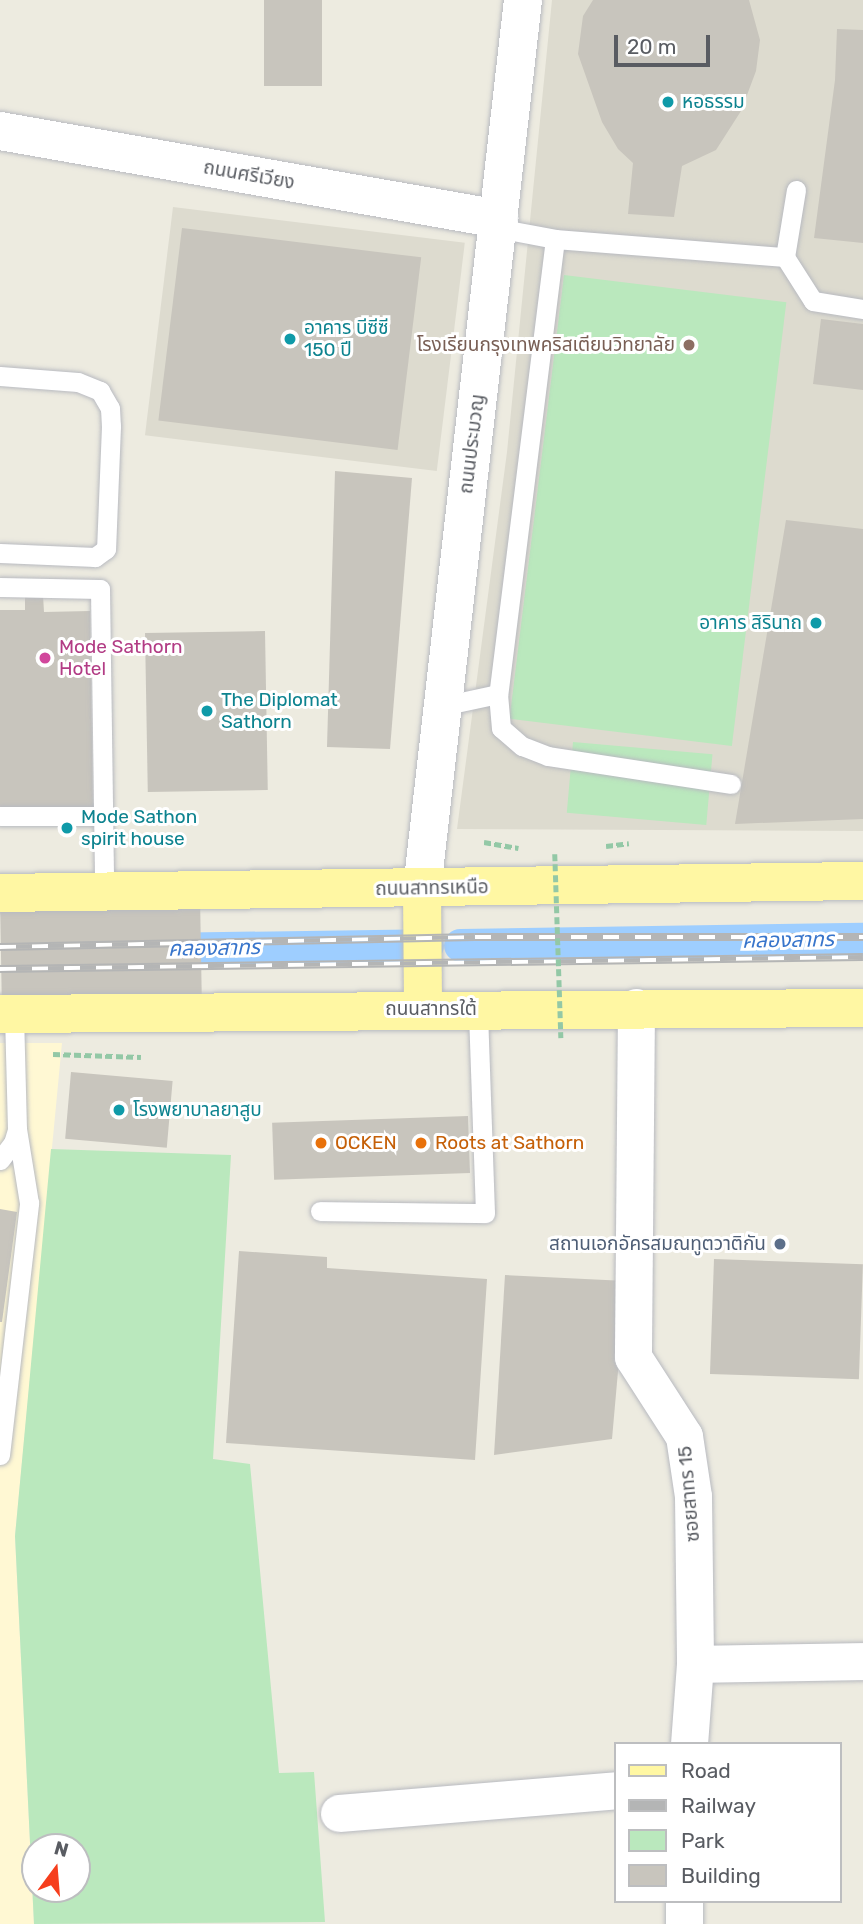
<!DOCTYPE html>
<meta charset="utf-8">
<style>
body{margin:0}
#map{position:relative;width:863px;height:1924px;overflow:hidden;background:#edebe0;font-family:Rubik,"Noto Sans Thai",sans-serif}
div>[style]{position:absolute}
.commercial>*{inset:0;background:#fff8d3}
.education>*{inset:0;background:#dddbcf;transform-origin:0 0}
.green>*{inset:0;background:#bae8bd;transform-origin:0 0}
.canal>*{height:33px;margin:-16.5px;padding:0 16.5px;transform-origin:16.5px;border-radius:16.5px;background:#9eceff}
.building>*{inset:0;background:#c8c5bd;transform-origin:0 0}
.path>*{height:4.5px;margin-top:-2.25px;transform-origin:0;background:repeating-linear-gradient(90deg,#93c8a6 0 7px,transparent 0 10.5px)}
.roads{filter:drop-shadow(0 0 2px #b8bac0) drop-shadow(0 0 2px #b8bac0)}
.lane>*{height:19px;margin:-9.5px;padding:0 9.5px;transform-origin:9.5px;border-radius:9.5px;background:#fff}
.street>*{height:37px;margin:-18.5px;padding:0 18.5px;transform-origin:18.5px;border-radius:18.5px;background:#fff}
.secondary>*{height:38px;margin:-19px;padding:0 19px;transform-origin:19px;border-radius:19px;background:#fff}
.primary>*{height:38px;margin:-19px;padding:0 19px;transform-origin:19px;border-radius:19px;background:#fff7a3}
.rail>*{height:8px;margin-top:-4px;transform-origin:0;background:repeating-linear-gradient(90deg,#fff 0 16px,#b4b5b5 0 32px);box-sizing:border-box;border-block:2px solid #b4b5b5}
.path-bridge>*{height:4.5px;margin-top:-2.25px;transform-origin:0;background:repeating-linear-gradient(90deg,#93c8a6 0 7px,transparent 0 10.5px)}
.dots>*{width:19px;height:19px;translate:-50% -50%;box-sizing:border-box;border:4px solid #fff;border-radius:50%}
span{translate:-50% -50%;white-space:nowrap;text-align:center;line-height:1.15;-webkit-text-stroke:6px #fff;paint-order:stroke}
.culture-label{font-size:19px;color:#0d838f}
.left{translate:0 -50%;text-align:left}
.right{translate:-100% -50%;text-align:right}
.street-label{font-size:19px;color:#595c62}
.education-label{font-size:19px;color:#785e54}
.hotel-label{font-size:19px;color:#b23c85}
.food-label{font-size:19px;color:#c56008}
.service-label{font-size:19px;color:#4e5e75}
.water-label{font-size:21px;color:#3875cb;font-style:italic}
.legend{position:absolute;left:614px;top:1742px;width:228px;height:161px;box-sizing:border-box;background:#fff;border:2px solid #bdbec0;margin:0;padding:9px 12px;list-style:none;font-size:21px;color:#595c62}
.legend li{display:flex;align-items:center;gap:14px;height:35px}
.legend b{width:35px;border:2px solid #bdbec0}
.north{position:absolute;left:21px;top:1833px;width:70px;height:70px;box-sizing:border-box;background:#fff;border:2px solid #bdbec0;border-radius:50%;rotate:16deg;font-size:19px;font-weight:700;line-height:28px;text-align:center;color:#595c62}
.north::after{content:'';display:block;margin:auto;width:24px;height:32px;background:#f63e1d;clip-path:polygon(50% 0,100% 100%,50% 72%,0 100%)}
.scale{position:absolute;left:614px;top:35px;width:96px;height:32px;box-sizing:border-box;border:4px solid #595c62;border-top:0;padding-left:9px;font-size:21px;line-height:24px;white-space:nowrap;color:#595c62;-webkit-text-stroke:5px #fff;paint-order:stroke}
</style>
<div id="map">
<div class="commercial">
<div style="clip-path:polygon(0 1043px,62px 1043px,15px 1536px,34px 1924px,0 1924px)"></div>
</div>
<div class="education">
<div style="clip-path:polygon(552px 0,863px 0,863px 831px,457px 829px,507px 452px)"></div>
<div style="left:173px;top:207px;width:294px;height:230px;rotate:7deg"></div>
</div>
<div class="green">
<div style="left:564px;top:275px;width:224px;height:447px;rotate:7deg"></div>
<div style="left:573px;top:742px;width:140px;height:71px;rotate:5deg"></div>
<div style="clip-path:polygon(evenodd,51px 1149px,231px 1155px,213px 1459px,250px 1464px,279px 1773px,314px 1772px,325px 1922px,34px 1924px,15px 1536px,51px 1149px,77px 1847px,77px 1889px,35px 1889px,35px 1847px,77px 1847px)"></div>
</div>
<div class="canal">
<div style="left:460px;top:945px;width:403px;rotate:-0.9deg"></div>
<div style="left:156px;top:949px;width:271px;rotate:-0.8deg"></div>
</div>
<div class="building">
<div style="left:264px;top:0;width:58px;height:86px"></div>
<div style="clip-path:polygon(593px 0,749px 0,760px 40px,756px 71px,741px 111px,716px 150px,682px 166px,674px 217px,628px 214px,633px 163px,618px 149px,602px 122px,578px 54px,583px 16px)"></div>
<div style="clip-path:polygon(837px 29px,863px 30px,863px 243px,814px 238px,835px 80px)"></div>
<div style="left:182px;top:228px;width:241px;height:194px;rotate:7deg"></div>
<div style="clip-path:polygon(821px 319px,863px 324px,863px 390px,813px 384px)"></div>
<div style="clip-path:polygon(335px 471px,412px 478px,390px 749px,327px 747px)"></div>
<div style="clip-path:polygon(786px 520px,863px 529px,863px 819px,735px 824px)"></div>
<div style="clip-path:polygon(25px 595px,43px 595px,44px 612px,90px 611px,93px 809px,0 811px,0 610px,25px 610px)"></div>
<div style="left:265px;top:631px;width:159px;height:120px;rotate:89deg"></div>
<div style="left:200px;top:896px;width:108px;height:200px;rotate:89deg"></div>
<div style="left:71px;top:1072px;width:102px;height:67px;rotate:5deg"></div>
<div style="left:468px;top:1116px;width:57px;height:196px;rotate:88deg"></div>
<div style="clip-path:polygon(0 1209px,17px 1212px,2px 1322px,0 1322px)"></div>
<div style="clip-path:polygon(239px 1251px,327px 1257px,327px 1268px,487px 1279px,475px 1460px,226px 1443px)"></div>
<div style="left:714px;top:1259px;width:149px;height:115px;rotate:2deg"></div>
<div style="clip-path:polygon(505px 1275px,626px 1281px,612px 1439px,494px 1455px)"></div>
</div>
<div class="path">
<div style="left:484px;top:842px;width:35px;rotate:10deg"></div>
<div style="left:606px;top:846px;width:23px;rotate:-7deg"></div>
<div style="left:53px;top:1054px;width:88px;rotate:2deg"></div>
</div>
<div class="roads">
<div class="lane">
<div style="left:497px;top:228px;width:59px;rotate:10.7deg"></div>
<div style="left:555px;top:239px;width:231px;rotate:4.5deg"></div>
<div style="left:785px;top:257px;width:52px;rotate:57.5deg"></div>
<div style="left:813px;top:301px;width:51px;rotate:9.1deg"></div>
<div style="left:555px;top:239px;width:459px;rotate:97.1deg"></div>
<div style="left:498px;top:694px;width:34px;rotate:85deg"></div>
<div style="left:501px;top:728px;width:28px;rotate:41deg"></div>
<div style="left:522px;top:746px;width:28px;rotate:21deg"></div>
<div style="left:548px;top:756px;width:185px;rotate:8.7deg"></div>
<div style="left:785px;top:257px;width:68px;rotate:-80.7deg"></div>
<div style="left:0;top:376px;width:78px;rotate:4.4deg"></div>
<div style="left:78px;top:382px;width:24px;rotate:22deg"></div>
<div style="left:100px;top:391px;width:20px;rotate:60deg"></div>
<div style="left:110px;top:408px;width:18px;rotate:87deg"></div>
<div style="left:111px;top:426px;width:123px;rotate:92.3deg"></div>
<div style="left:106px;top:549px;width:14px;rotate:144deg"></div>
<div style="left:95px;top:557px;width:95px;rotate:-177.6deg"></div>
<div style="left:0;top:587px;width:100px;rotate:1.1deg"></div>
<div style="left:100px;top:589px;width:304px;rotate:89.2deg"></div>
<div style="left:442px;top:706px;width:57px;rotate:-12.1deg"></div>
<div style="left:0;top:816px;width:103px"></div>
<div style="left:0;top:1160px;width:21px;rotate:-53deg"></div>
<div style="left:13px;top:1143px;width:14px;rotate:-73deg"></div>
<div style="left:320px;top:1211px;width:165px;rotate:0.7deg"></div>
<div style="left:485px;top:1213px;width:204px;rotate:-92deg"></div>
<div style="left:0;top:1455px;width:254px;rotate:-83.4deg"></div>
<div style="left:29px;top:1203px;width:75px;rotate:-99.2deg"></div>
<div style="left:17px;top:1129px;width:116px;rotate:-91.5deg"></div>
</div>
<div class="street">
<div style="left:636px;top:1007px;width:350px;rotate:90.5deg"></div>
<div style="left:633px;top:1357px;width:94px;rotate:57.2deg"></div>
<div style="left:684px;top:1436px;width:61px;rotate:81.5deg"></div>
<div style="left:693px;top:1496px;width:168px;rotate:89.3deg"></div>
<div style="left:695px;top:1664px;width:80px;rotate:94.3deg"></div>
<div style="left:695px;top:1664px;width:168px;rotate:-1deg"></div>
<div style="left:339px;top:1813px;width:278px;rotate:-4.7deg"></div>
<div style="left:684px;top:1924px;width:23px;rotate:-90deg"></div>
</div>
<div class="secondary">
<div style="left:0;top:131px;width:507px;rotate:10deg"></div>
<div style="left:422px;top:889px;width:895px;rotate:-83.52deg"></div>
</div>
<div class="primary">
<div style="left:422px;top:889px;width:120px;rotate:89.5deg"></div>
<div style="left:0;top:893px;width:863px;rotate:-0.8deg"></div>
<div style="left:0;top:1014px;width:863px;rotate:-0.4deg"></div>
</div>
</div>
<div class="rail">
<div style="left:0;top:947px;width:475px;rotate:-1.2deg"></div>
<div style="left:475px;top:937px;width:388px"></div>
<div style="left:0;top:969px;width:863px;rotate:-0.8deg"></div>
</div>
<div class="path-bridge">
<div style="left:555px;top:854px;width:184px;rotate:88.1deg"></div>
</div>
<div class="dots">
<div style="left:668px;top:102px;background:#0f9aa8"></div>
<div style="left:290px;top:339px;background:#0f9aa8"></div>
<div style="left:689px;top:345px;background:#8d6e63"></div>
<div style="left:816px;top:623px;background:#0f9aa8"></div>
<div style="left:45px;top:658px;background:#d1479c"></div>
<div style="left:207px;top:711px;background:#0f9aa8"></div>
<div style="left:67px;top:828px;background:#0f9aa8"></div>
<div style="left:119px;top:1110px;background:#0f9aa8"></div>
<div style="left:321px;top:1143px;background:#e8710a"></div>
<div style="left:421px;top:1143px;background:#e8710a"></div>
<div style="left:780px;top:1244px;background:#5c6f8a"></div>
</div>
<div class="culture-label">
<span class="left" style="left:682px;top:102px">หอธรรม</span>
<span class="left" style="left:304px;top:339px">อาคาร บีซีซี<br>150 ปี</span>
<span class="right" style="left:802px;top:623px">อาคาร สิรินาถ</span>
<span class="left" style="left:221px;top:711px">The Diplomat<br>Sathorn</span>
<span class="left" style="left:81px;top:828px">Mode Sathon<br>spirit house</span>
<span class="left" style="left:133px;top:1110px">โรงพยาบาลยาสูบ</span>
</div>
<div class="street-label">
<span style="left:249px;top:175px;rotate:10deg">ถนนศรีเวียง</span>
<span style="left:472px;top:444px;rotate:-83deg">ถนนประมวญ</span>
<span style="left:432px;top:888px;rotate:-1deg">ถนนสาทรเหนือ</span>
<span style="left:431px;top:1009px">ถนนสาทรใต้</span>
<span style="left:689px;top:1494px;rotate:-95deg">ซอยสาทร 15</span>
</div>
<div class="education-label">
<span class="right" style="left:675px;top:345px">โรงเรียนกรุงเทพคริสเตียนวิทยาลัย</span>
</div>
<div class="hotel-label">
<span class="left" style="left:59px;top:658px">Mode Sathorn<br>Hotel</span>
</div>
<div class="food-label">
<span class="left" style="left:335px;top:1143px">OCKEN</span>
<span class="left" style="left:435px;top:1143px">Roots at Sathorn</span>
</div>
<div class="service-label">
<span class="right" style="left:766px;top:1244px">สถานเอกอัครสมณทูตวาติกัน</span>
</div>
<div class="water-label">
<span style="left:788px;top:940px;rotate:-1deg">คลองสาทร</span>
<span style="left:214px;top:948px;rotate:-1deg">คลองสาทร</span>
</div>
<ul class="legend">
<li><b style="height:9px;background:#fff7a3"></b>Road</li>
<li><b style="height:9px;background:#b4b5b5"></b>Railway</li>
<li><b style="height:19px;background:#bae8bd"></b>Park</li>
<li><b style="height:19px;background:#c8c5bd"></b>Building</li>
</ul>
<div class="north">N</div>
<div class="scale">20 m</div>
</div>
